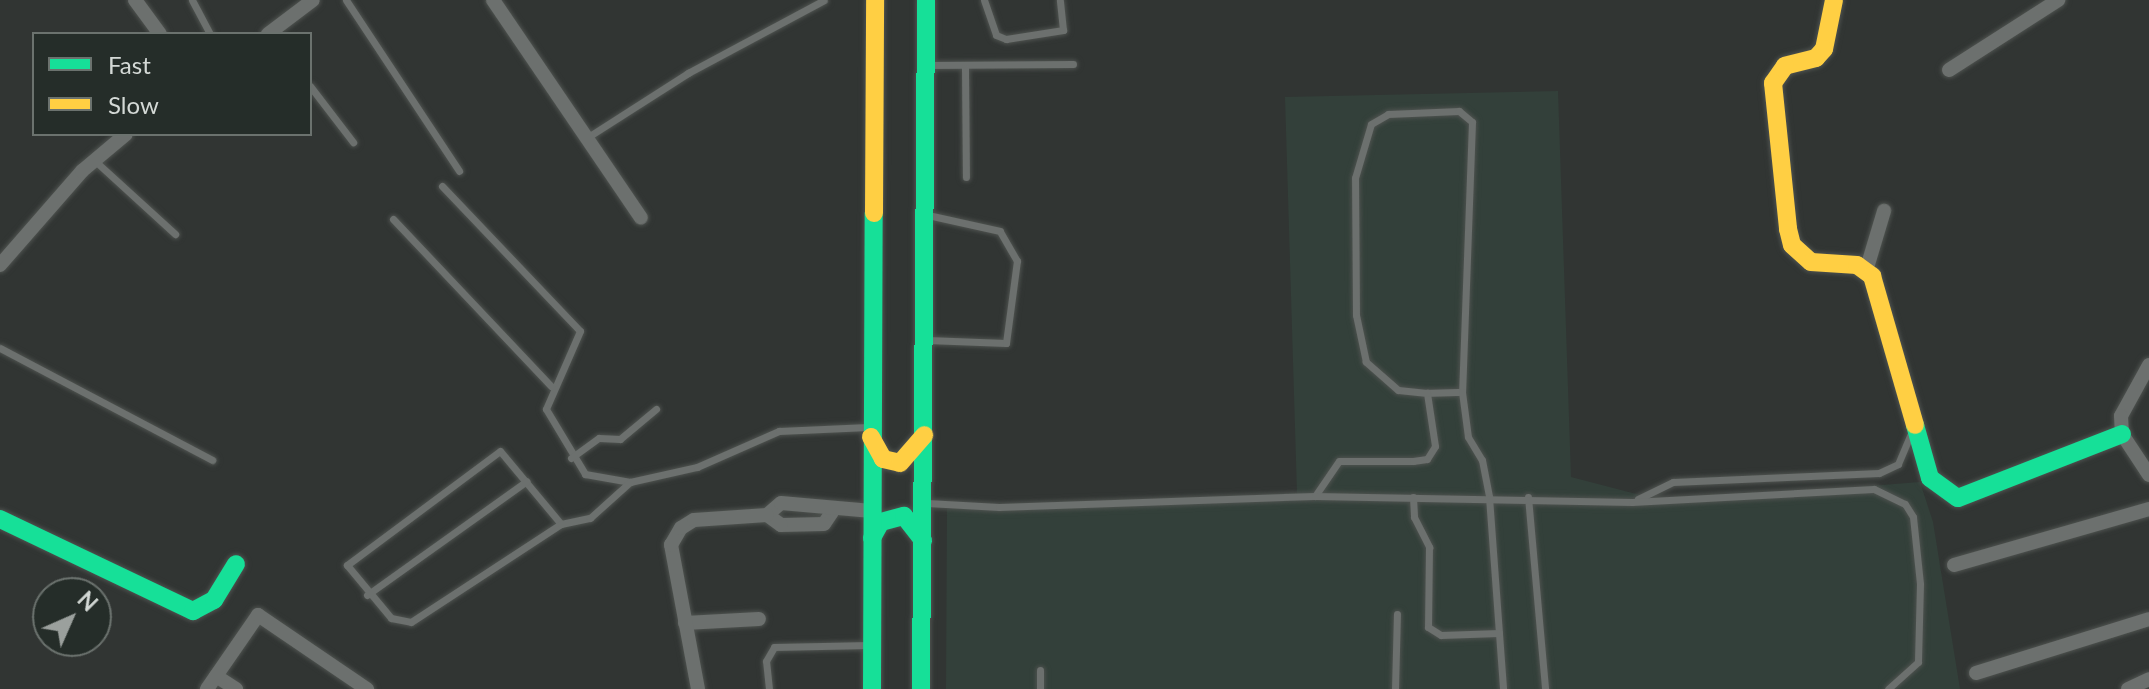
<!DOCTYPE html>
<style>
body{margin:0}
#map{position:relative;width:2149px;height:689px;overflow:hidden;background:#313533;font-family:Lato,sans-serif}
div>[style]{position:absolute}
.built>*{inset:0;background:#33403a}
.roads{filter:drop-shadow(0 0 2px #4e524f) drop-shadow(0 0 2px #4e524f)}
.lane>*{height:7px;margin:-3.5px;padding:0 3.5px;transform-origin:3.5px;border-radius:3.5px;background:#6c706e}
.street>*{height:14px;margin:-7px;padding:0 7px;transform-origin:7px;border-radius:7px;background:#6c706e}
.fast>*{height:18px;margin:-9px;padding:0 9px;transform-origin:9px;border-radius:9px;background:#16e098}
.slow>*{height:18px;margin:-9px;padding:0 9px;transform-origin:9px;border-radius:9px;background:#ffcf43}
span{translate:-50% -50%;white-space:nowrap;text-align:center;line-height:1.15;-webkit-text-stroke:6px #252d29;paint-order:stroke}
.legend{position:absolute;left:32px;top:32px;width:280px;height:104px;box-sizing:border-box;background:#252d29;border:2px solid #6b726e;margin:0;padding:10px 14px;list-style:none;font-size:24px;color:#d4d9d6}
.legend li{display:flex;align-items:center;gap:16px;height:40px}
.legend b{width:40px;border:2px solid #6b726e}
.north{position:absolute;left:32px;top:577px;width:80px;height:80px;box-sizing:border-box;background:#252d29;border:2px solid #6b726e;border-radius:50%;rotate:45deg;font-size:22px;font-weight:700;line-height:32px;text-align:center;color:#d4d9d6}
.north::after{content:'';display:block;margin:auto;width:28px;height:36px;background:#9ba09d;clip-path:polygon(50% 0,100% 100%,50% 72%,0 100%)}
</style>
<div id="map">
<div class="built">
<div style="clip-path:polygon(1558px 91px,1571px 477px,1667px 502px,1920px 482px,1933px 522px,1960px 689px,946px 689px,947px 509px,1297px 493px,1285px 97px)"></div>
</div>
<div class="roads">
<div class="lane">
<div style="left:192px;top:0;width:38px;rotate:62deg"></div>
<div style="left:346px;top:0;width:205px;rotate:56.5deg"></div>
<div style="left:984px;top:0;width:37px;rotate:71deg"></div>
<div style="left:996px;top:35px;width:11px;rotate:22deg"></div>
<div style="left:1006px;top:39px;width:58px;rotate:-9deg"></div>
<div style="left:1063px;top:30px;width:30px;rotate:-96deg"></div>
<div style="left:928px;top:65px;width:145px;rotate:-0.4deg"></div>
<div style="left:965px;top:68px;width:109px;rotate:89.5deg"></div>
<div style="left:310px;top:86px;width:71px;rotate:52.5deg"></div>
<div style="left:588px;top:137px;width:119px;rotate:-32.6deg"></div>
<div style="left:688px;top:73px;width:154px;rotate:-28.2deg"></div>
<div style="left:94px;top:160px;width:110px;rotate:42.4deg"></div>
<div style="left:442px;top:186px;width:200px;rotate:46.4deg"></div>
<div style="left:580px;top:331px;width:85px;rotate:113.6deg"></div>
<div style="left:546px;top:409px;width:76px;rotate:59deg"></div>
<div style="left:585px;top:474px;width:46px;rotate:10.1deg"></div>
<div style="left:630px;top:482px;width:69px;rotate:-12.6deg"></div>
<div style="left:697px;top:467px;width:90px;rotate:-23.7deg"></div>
<div style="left:779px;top:431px;width:89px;rotate:-2.6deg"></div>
<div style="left:393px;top:219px;width:230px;rotate:46.6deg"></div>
<div style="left:927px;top:340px;width:79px;rotate:2.2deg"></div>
<div style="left:1006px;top:343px;width:83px;rotate:-82.4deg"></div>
<div style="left:1017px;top:261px;width:34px;rotate:-120deg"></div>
<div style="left:1000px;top:231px;width:74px;rotate:-167.5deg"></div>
<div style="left:0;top:348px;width:240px;rotate:27.8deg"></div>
<div style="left:1427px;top:393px;width:35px;rotate:-2deg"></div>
<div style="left:571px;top:458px;width:34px;rotate:-36deg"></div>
<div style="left:599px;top:438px;width:21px;rotate:3deg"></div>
<div style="left:620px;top:439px;width:47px;rotate:-39.8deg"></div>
<div style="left:1315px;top:496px;width:42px;rotate:-55.6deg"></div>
<div style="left:1339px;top:461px;width:74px"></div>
<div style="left:1413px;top:461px;width:14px;rotate:-8deg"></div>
<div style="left:1427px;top:459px;width:15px;rotate:-58deg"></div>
<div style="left:1435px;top:446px;width:54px;rotate:-98.6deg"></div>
<div style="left:1427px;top:393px;width:29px;rotate:-174deg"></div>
<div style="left:1398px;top:390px;width:43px;rotate:-138.8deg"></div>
<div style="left:1366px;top:362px;width:48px;rotate:-102deg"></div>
<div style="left:1356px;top:315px;width:137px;rotate:-90.4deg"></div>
<div style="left:1355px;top:178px;width:56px;rotate:-73.5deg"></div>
<div style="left:1371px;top:124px;width:20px;rotate:-30deg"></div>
<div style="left:1388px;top:114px;width:71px;rotate:-2.4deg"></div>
<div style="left:1459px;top:111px;width:17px;rotate:40deg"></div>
<div style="left:1472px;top:122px;width:270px;rotate:92.1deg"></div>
<div style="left:1462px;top:392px;width:45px;rotate:82.4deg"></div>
<div style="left:1468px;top:437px;width:27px;rotate:59deg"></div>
<div style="left:1482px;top:460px;width:38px;rotate:79deg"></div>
<div style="left:1489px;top:497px;width:193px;rotate:85.8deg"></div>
<div style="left:1413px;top:497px;width:20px;rotate:87deg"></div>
<div style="left:1414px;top:517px;width:34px;rotate:63deg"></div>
<div style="left:1429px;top:547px;width:80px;rotate:90.7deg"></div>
<div style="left:1428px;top:627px;width:15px;rotate:32deg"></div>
<div style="left:1441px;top:635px;width:58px;rotate:-2deg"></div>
<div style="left:1528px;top:497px;width:193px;rotate:84.9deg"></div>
<div style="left:1638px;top:499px;width:39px;rotate:-26deg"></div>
<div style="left:1673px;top:482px;width:206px;rotate:-2.5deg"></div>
<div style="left:1879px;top:473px;width:21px;rotate:-25deg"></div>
<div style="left:1898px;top:464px;width:34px;rotate:-67deg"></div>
<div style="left:927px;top:503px;width:72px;rotate:3.2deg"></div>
<div style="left:999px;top:507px;width:316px;rotate:-2deg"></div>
<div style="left:1315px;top:496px;width:317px;rotate:1.1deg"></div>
<div style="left:1632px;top:502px;width:242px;rotate:-3.1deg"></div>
<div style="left:1874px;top:489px;width:34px;rotate:26deg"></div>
<div style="left:1905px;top:504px;width:15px;rotate:58deg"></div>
<div style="left:1913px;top:517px;width:67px;rotate:84deg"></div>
<div style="left:1920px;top:584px;width:78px;rotate:91.5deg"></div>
<div style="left:1918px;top:662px;width:40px;rotate:138deg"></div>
<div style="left:561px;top:524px;width:95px;rotate:-129.9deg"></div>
<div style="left:500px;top:451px;width:191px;rotate:143.3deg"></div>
<div style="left:347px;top:565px;width:69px;rotate:50.3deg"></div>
<div style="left:391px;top:618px;width:20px;rotate:11deg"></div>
<div style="left:411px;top:622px;width:179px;rotate:-33.2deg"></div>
<div style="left:561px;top:524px;width:30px;rotate:-12deg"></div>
<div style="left:590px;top:518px;width:54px;rotate:-42deg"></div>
<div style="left:367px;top:595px;width:196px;rotate:-35.5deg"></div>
<div style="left:769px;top:689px;width:28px;rotate:-96deg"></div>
<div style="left:766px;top:661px;width:16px;rotate:-60deg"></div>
<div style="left:774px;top:647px;width:96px;rotate:-1.2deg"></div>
<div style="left:1040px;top:689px;width:19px;rotate:-90deg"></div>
<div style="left:1395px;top:689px;width:75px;rotate:-88.5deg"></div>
</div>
<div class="street">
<div style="left:135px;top:0;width:42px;rotate:53.7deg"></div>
<div style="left:493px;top:0;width:263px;rotate:55.8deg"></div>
<div style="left:268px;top:34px;width:56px;rotate:-37.1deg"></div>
<div style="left:1949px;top:70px;width:130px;rotate:-32.7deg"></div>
<div style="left:0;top:265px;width:125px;rotate:-48.9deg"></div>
<div style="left:82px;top:171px;width:57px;rotate:-40.1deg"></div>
<div style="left:1866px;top:271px;width:63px;rotate:-73.3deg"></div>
<div style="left:2149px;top:365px;width:58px;rotate:118.8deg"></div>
<div style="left:2121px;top:416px;width:18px;rotate:87deg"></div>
<div style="left:2122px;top:434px;width:49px;rotate:56.6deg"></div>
<div style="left:832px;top:512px;width:14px;rotate:124deg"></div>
<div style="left:824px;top:524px;width:43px;rotate:178.7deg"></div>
<div style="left:781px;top:525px;width:17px;rotate:-144deg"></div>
<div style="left:767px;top:515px;width:18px;rotate:-41deg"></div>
<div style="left:781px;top:503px;width:91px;rotate:5deg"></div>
<div style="left:1954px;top:565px;width:203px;rotate:-16deg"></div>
<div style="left:685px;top:623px;width:74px;rotate:-3.1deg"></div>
<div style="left:1976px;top:673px;width:181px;rotate:-17.3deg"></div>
<div style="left:216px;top:676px;width:24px;rotate:33deg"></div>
<div style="left:207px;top:689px;width:90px;rotate:-55.4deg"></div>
<div style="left:258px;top:615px;width:132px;rotate:34.2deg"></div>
<div style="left:698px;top:689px;width:147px;rotate:-100.6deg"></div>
<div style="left:671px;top:545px;width:20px;rotate:-60deg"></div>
<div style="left:681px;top:528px;width:15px;rotate:-32deg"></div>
<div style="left:694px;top:520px;width:73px;rotate:-3.9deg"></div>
<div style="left:2128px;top:689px;width:23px;rotate:-25deg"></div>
</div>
<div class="fast">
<div style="left:1915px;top:425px;width:55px;rotate:74.2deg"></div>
<div style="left:1930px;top:478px;width:34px;rotate:36deg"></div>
<div style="left:1958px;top:498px;width:176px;rotate:-21.3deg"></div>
<div style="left:0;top:519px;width:214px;rotate:25.5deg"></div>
<div style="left:193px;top:611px;width:24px;rotate:-28deg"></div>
<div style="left:214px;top:600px;width:42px;rotate:-58.6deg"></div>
<div style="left:872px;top:538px;width:18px;rotate:-61deg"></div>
<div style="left:881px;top:522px;width:24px;rotate:-15deg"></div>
<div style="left:904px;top:516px;width:31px;rotate:52deg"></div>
<div style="left:872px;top:689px;width:476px;rotate:-89.8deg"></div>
<div style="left:921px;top:689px;width:689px;rotate:-89.58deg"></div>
</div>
<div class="slow">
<div style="left:1834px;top:0;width:50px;rotate:101.5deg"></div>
<div style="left:1824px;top:49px;width:12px;rotate:132deg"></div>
<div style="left:1816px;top:58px;width:32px;rotate:166deg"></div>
<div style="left:1785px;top:66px;width:21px;rotate:125deg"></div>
<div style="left:1773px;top:83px;width:147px;rotate:84.1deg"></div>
<div style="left:1788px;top:229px;width:16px;rotate:76deg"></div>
<div style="left:1792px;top:245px;width:25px;rotate:42deg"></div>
<div style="left:1811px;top:262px;width:46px;rotate:3.7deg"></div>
<div style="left:1857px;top:265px;width:19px;rotate:36deg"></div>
<div style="left:1872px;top:276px;width:155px;rotate:73.9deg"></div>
<div style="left:874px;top:213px;width:213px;rotate:-89.7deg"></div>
<div style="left:871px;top:437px;width:25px;rotate:61deg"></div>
<div style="left:883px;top:459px;width:17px;rotate:13deg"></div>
<div style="left:900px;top:463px;width:37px;rotate:-49deg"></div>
</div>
</div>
<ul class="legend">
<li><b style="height:10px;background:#16e098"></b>Fast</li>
<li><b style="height:10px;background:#ffcf43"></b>Slow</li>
</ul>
<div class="north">N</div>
</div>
